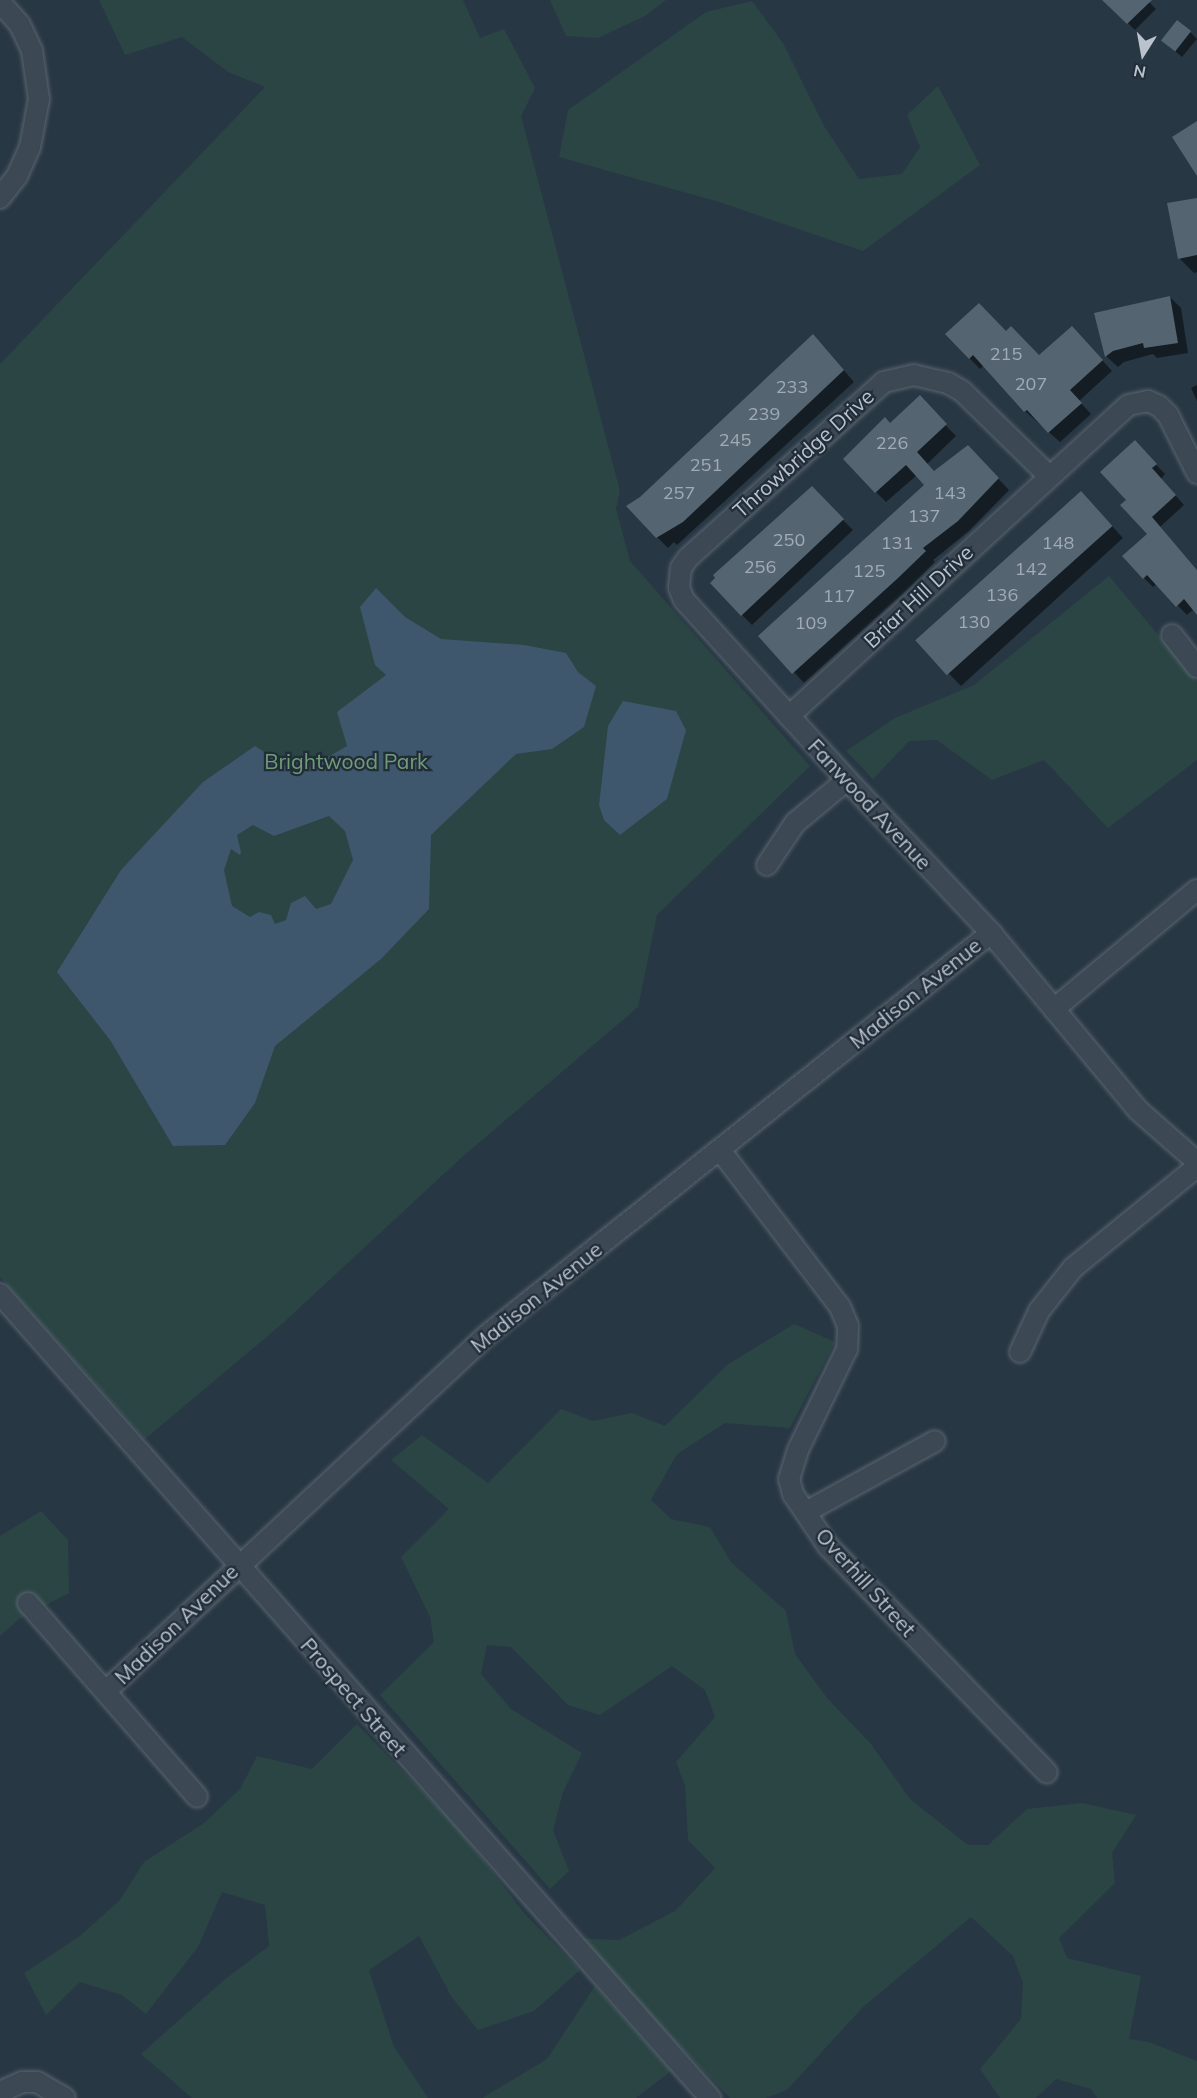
<!DOCTYPE html>
<style>
body{margin:0}
#map{position:relative;width:1197px;height:2098px;overflow:hidden;background:#283744;font-family:Mulish,sans-serif}
div>[style]{position:absolute}
.green>*{inset:0;background:#2a4544}
.water>*{inset:0;background:#3e576c}
.shadow>*{inset:0;background:#0007}
.building>*{inset:0;background:#546471;transform-origin:0 0}
.roads{filter:drop-shadow(0 0 2px #5b6671) drop-shadow(0 0 2px #5b6671)}
.minor>*{height:20px;margin:-10px;padding:0 10px;transform-origin:10px;border-radius:10px;background:#3c4853}
span{translate:-50% -50%;white-space:nowrap;text-align:center;line-height:1.15;-webkit-text-stroke:4.5px #212d39;paint-order:stroke}
.number-label{font-size:18px;color:#a0abb6}
.number-label span{-webkit-text-stroke-width:0}
.street-label{font-size:21px;color:#bac3cd}
.park-label{font-size:21px;color:#719d76}
.north{position:absolute;left:1113px;top:24px;width:60px;height:60px;-webkit-text-stroke:4px #212d39;paint-order:stroke;rotate:191deg;font-size:16px;font-weight:700;line-height:24px;text-align:center;color:#bac3cd}
.north::after{content:'';display:block;margin:auto;width:21px;height:27px;background:#bac3cd;clip-path:polygon(50% 0,100% 100%,50% 72%,0 100%)}
</style>
<div id="map">
<div class="green">
<div style="clip-path:polygon(99px 0,463px 0,480px 38px,504px 29px,535px 88px,521px 116px,620px 491px,616px 509px,630px 561px,810px 766px,657px 915px,638px 1007px,461px 1158px,283px 1323px,145px 1439px,0 1277px,0 364px,265px 87px,228px 72px,182px 37px,125px 55px)"></div>
<div style="clip-path:polygon(550px 0,666px 0,645px 16px,598px 38px,566px 36px)"></div>
<div style="clip-path:polygon(752px 1px,783px 43px,824px 126px,859px 179px,902px 174px,920px 147px,907px 115px,938px 86px,980px 165px,863px 251px,719px 202px,559px 157px,568px 110px,706px 12px)"></div>
<div style="clip-path:polygon(1109px 576px,1197px 681px,1197px 760px,1108px 828px,1044px 760px,992px 780px,937px 740px,909px 741px,873px 779px,846px 751px,895px 718px,974px 685px)"></div>
<div style="clip-path:polygon(794px 1324px,835px 1342px,790px 1428px,725px 1423px,677px 1454px,651px 1500px,671px 1519px,710px 1527px,731px 1562px,786px 1611px,795px 1654px,827px 1698px,871px 1744px,910px 1799px,968px 1845px,988px 1845px,1027px 1809px,1082px 1803px,1136px 1815px,1112px 1853px,1115px 1883px,1059px 1938px,1067px 1958px,1141px 1976px,1129px 2039px,1149px 2042px,1197px 2061px,1197px 2098px,1097px 2098px,1091px 2089px,1056px 2079px,1036px 2098px,1000px 2098px,980px 2069px,1021px 2019px,1023px 1983px,1013px 1956px,971px 1917px,863px 2007px,787px 2090px,766px 2098px,730px 2098px,575px 1938px,619px 1940px,675px 1911px,715px 1868px,688px 1840px,685px 1786px,676px 1762px,715px 1717px,705px 1690px,672px 1666px,600px 1715px,568px 1705px,511px 1647px,487px 1645px,481px 1674px,511px 1709px,582px 1753px,563px 1792px,553px 1830px,569px 1871px,550px 1889px,380px 1695px,434px 1642px,430px 1617px,401px 1557px,449px 1509px,391px 1460px,422px 1435px,488px 1483px,561px 1409px,593px 1421px,632px 1413px,665px 1426px,727px 1365px)"></div>
<div style="clip-path:polygon(41px 1511px,68px 1540px,69px 1593px,19px 1619px,0 1636px,0 1536px)"></div>
<div style="clip-path:polygon(357px 1724px,460px 1830px,525px 1914px,580px 1970px,534px 2011px,478px 2030px,451px 1996px,419px 1936px,369px 1970px,394px 2047px,428px 2098px,192px 2098px,141px 2054px,224px 1980px,269px 1946px,265px 1905px,222px 1892px,198px 1947px,146px 2014px,122px 1995px,80px 1982px,46px 2015px,24px 1973px,81px 1935px,120px 1900px,144px 1862px,204px 1823px,240px 1789px,257px 1756px,312px 1769px)"></div>
<div style="clip-path:polygon(595px 1986px,671px 2071px,636px 2098px,482px 2098px,547px 2059px)"></div>
</div>
<div class="water">
<div style="clip-path:polygon(evenodd,376px 588px,405px 617px,441px 639px,524px 645px,566px 653px,578px 672px,596px 686px,584px 727px,552px 749px,516px 754px,431px 835px,429px 909px,381px 959px,275px 1046px,255px 1103px,225px 1145px,173px 1146px,110px 1040px,57px 972px,121px 870px,203px 782px,255px 746px,298px 774px,347px 746px,337px 712px,386px 675px,375px 665px,360px 607px,376px 588px,329px 816px,345px 831px,353px 860px,331px 904px,316px 909px,305px 896px,291px 903px,286px 920px,275px 924px,271px 915px,259px 912px,250px 917px,232px 906px,224px 870px,231px 849px,240px 855px,241px 852px,237px 835px,253px 825px,274px 836px,329px 816px)"></div>
<div style="clip-path:polygon(623px 701px,676px 711px,686px 730px,667px 799px,620px 835px,604px 820px,599px 805px,608px 726px)"></div>
</div>
<div class="shadow">
<div style="clip-path:polygon(1114px 0,1147px 0,1156px 9px,1135px 30px,1110px 6px)"></div>
<div style="clip-path:polygon(1190px 32px,1197px 39px,1182px 57px,1170px 47px)"></div>
<div style="clip-path:polygon(1197px 199px,1197px 272px,1194px 273px,1179px 258px)"></div>
<div style="clip-path:polygon(1170px 297px,1181px 308px,1188px 353px,1157px 358px,1153px 354px,1124px 362px,1118px 367px,1107px 357px,1095px 314px)"></div>
<div style="clip-path:polygon(1006px 333px,1039px 357px,1082px 338px,1112px 371px,1079px 401px,1091px 414px,1060px 442px,1025px 411px,984px 365px,980px 369px,947px 335px)"></div>
<div style="clip-path:polygon(824px 347px,854px 382px,677px 545px,674px 542px,668px 548px,657px 537px,641px 499px)"></div>
<div style="clip-path:polygon(1197px 385px,1197px 401px,1191px 388px)"></div>
<div style="clip-path:polygon(919px 398px,956px 436px,927px 464px,935px 473px,978px 457px,1009px 490px,969px 531px,933px 560px,935px 562px,907px 590px,804px 683px,761px 636px,927px 485px,917px 475px,886px 502px,876px 492px,890px 425px)"></div>
<div style="clip-path:polygon(1144px 452px,1165px 474px,1161px 479px,1184px 505px,1160px 527px,1197px 570px,1197px 612px,1194px 609px,1187px 615px,1157px 584px,1153px 587px,1144px 578px,1149px 534px,1128px 500px)"></div>
<div style="clip-path:polygon(811px 488px,853px 530px,752px 625px,742px 615px)"></div>
<div style="clip-path:polygon(1092px 504px,1123px 538px,961px 686px,918px 642px)"></div>
</div>
<div class="building">
<div style="clip-path:polygon(1102px 0,1152px 0,1127px 24px)"></div>
<div style="left:1177px;top:20px;width:18px;height:26px;rotate:38deg"></div>
<div style="clip-path:polygon(1197px 121px,1197px 176px,1172px 137px)"></div>
<div style="clip-path:polygon(1197px 198px,1197px 255px,1178px 259px,1167px 203px)"></div>
<div style="clip-path:polygon(1170px 296px,1178px 343px,1144px 348px,1143px 343px,1113px 351px,1105px 357px,1094px 313px)"></div>
<div style="clip-path:polygon(979px 303px,1006px 331px,1011px 326px,1039px 355px,1072px 326px,1103px 360px,1070px 390px,1082px 403px,1048px 433px,1027px 410px,1024px 412px,973px 355px,969px 359px,945px 334px)"></div>
<div style="clip-path:polygon(813px 334px,844px 370px,683px 522px,656px 538px,626px 506px,640px 497px)"></div>
<div style="clip-path:polygon(920px 395px,947px 424px,917px 452px,934px 471px,968px 445px,999px 478px,958px 521px,923px 548px,926px 551px,897px 579px,792px 674px,758px 636px,924px 485px,906px 465px,875px 493px,843px 459px,885px 417px,890px 423px)"></div>
<div style="clip-path:polygon(1135px 440px,1157px 464px,1152px 468px,1176px 495px,1152px 517px,1197px 570px,1197px 615px,1184px 599px,1176px 607px,1147px 575px,1143px 579px,1122px 556px,1147px 534px,1120px 505px,1126px 500px,1100px 472px)"></div>
<div style="clip-path:polygon(812px 486px,844px 519px,741px 616px,710px 583px,715px 578px,713px 575px)"></div>
<div style="left:1081px;top:491px;width:47px;height:223px;rotate:48deg"></div>
</div>
<div class="roads">
<div class="minor">
<div style="left:0;top:2px;width:30px;rotate:49deg"></div>
<div style="left:20px;top:25px;width:29px;rotate:65deg"></div>
<div style="left:32px;top:51px;width:49px;rotate:81.7deg"></div>
<div style="left:39px;top:99px;width:49px;rotate:100.6deg"></div>
<div style="left:30px;top:147px;width:32px;rotate:114deg"></div>
<div style="left:17px;top:176px;width:28px;rotate:128deg"></div>
<div style="left:1048px;top:475px;width:120px;rotate:-135.7deg"></div>
<div style="left:962px;top:391px;width:16px;rotate:-150deg"></div>
<div style="left:948px;top:383px;width:35px;rotate:-167deg"></div>
<div style="left:914px;top:375px;width:31px;rotate:167deg"></div>
<div style="left:884px;top:382px;width:263px;rotate:138.1deg"></div>
<div style="left:688px;top:558px;width:12px;rotate:125deg"></div>
<div style="left:681px;top:568px;width:20px;rotate:96deg"></div>
<div style="left:679px;top:588px;width:13px;rotate:67deg"></div>
<div style="left:684px;top:600px;width:243px;rotate:47.8deg"></div>
<div style="left:847px;top:780px;width:210px;rotate:46.7deg"></div>
<div style="left:991px;top:933px;width:230px;rotate:50.3deg"></div>
<div style="left:1138px;top:1110px;width:79px;rotate:41.4deg"></div>
<div style="left:1172px;top:635px;width:41px;rotate:52deg"></div>
<div style="left:789px;top:716px;width:460px;rotate:-42.5deg"></div>
<div style="left:1128px;top:405px;width:20px;rotate:-11deg"></div>
<div style="left:1148px;top:401px;width:12px;rotate:24deg"></div>
<div style="left:1159px;top:406px;width:13px;rotate:45deg"></div>
<div style="left:1168px;top:415px;width:65px;rotate:63.4deg"></div>
<div style="left:767px;top:865px;width:50px;rotate:-56.3deg"></div>
<div style="left:795px;top:823px;width:67px;rotate:-39.6deg"></div>
<div style="left:1054px;top:1009px;width:186px;rotate:-39.8deg"></div>
<div style="left:720px;top:1150px;width:198px;rotate:52.6deg"></div>
<div style="left:840px;top:1307px;width:21px;rotate:67deg"></div>
<div style="left:848px;top:1326px;width:23px;rotate:92deg"></div>
<div style="left:847px;top:1349px;width:112px;rotate:115.9deg"></div>
<div style="left:798px;top:1450px;width:30px;rotate:107deg"></div>
<div style="left:789px;top:1479px;width:16px;rotate:75deg"></div>
<div style="left:793px;top:1494px;width:63px;rotate:56.1deg"></div>
<div style="left:828px;top:1546px;width:315px;rotate:46deg"></div>
<div style="left:0;top:1294px;width:1073px;rotate:48.55deg"></div>
<div style="left:1020px;top:1352px;width:45px;rotate:-65.1deg"></div>
<div style="left:1039px;top:1311px;width:55px;rotate:-51.7deg"></div>
<div style="left:1073px;top:1268px;width:160px;rotate:-39.2deg"></div>
<div style="left:806px;top:1512px;width:147px;rotate:-28.8deg"></div>
<div style="left:28px;top:1603px;width:257px;rotate:48.9deg"></div>
<div style="left:107px;top:1690px;width:520px;rotate:-43.05deg"></div>
<div style="left:487px;top:1335px;width:645px;rotate:-38.58deg"></div>
<div style="left:0;top:2092px;width:24px;rotate:-24deg"></div>
<div style="left:22px;top:2082px;width:15px"></div>
<div style="left:37px;top:2082px;width:32px;rotate:30deg"></div>
</div>
</div>
<div class="number-label">
<span style="left:1006px;top:354px">215</span>
<span style="left:1031px;top:384px">207</span>
<span style="left:792px;top:387px">233</span>
<span style="left:764px;top:414px">239</span>
<span style="left:735px;top:440px">245</span>
<span style="left:892px;top:443px">226</span>
<span style="left:706px;top:465px">251</span>
<span style="left:679px;top:493px">257</span>
<span style="left:950px;top:493px">143</span>
<span style="left:924px;top:516px">137</span>
<span style="left:789px;top:540px">250</span>
<span style="left:897px;top:543px">131</span>
<span style="left:1058px;top:543px">148</span>
<span style="left:760px;top:567px">256</span>
<span style="left:1031px;top:569px">142</span>
<span style="left:869px;top:571px">125</span>
<span style="left:1002px;top:595px">136</span>
<span style="left:839px;top:596px">117</span>
<span style="left:974px;top:622px">130</span>
<span style="left:811px;top:623px">109</span>
</div>
<div class="street-label">
<span style="left:803px;top:453px;rotate:-42deg">Throwbridge Drive</span>
<span style="left:918px;top:596px;rotate:-43deg">Briar Hill Drive</span>
<span style="left:870px;top:804px;rotate:47deg">Fanwood Avenue</span>
<span style="left:915px;top:993px;rotate:-39deg">Madison Avenue</span>
<span style="left:536px;top:1297px;rotate:-39deg">Madison Avenue</span>
<span style="left:866px;top:1582px;rotate:48deg">Overhill Street</span>
<span style="left:176px;top:1624px;rotate:-44deg">Madison Avenue</span>
<span style="left:354px;top:1697px;rotate:49deg">Prospect Street</span>
</div>
<div class="park-label">
<span style="left:346px;top:761px">Brightwood Park</span>
</div>
<div class="north">N</div>
</div>
